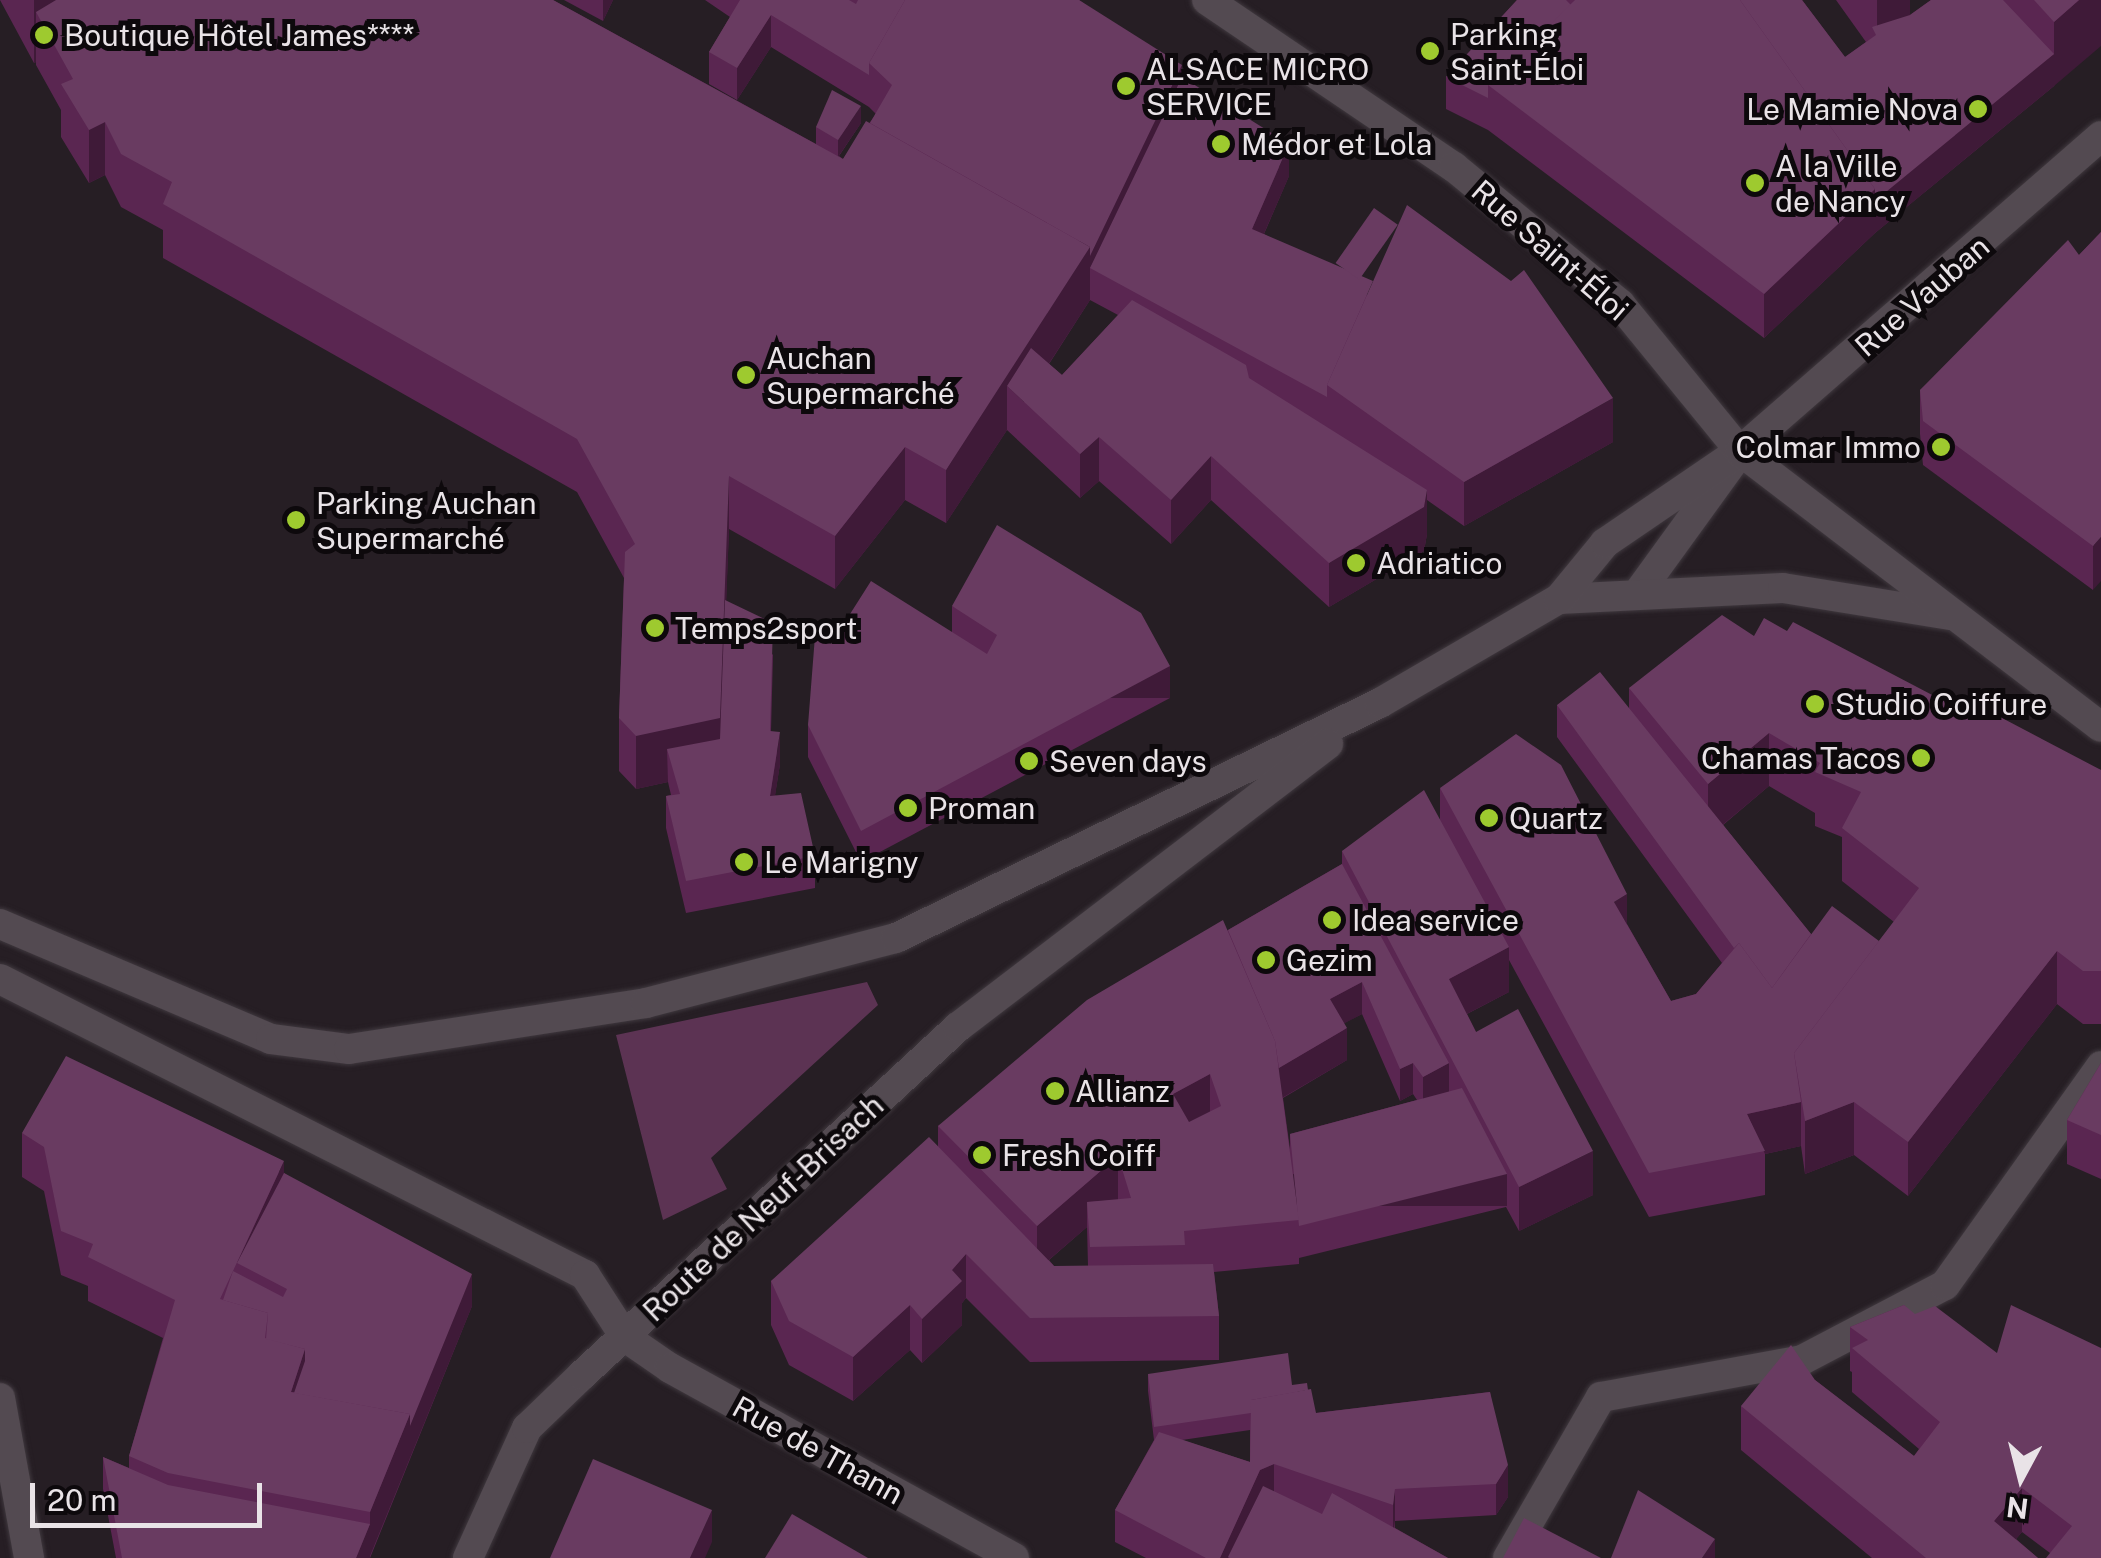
<!DOCTYPE html>
<meta charset="utf-8">
<style>
body{margin:0}
#map{position:relative;width:2101px;height:1558px;overflow:hidden;background:#261e24;font-family:"Public Sans",sans-serif}
div>[style]{position:absolute}
.green>*{inset:0;background:#5c3353}
.roads{filter:drop-shadow(0 0 2px #3f383e) drop-shadow(0 0 2px #3f383e)}
.street>*{height:30px;margin:-15px;padding:0 15px;transform-origin:15px;border-radius:15px;background:#534a51}
.secondary>*{height:30px;margin:-15px;padding:0 15px;transform-origin:15px;border-radius:15px;background:#534a51}
.wall>*{inset:0;background:#5a2651}
.shaded-wall>*{inset:0;background:#3f1a38;transform-origin:0 0}
.building>*{inset:0;background:#693b61;transform-origin:0 0}
.dots>*{width:28px;height:28px;translate:-50% -50%;box-sizing:border-box;border:5px solid #0d090c;border-radius:50%}
span{translate:-50% -50%;white-space:nowrap;text-align:center;line-height:1.15;-webkit-text-stroke:10px #0d090c;paint-order:stroke}
.poi-label{font-size:30px;color:#e9e3e7}
.left{translate:0 -50%;text-align:left}
.right{translate:-100% -50%;text-align:right}
.street-label{font-size:30px;color:#e9e3e7}
.north{position:absolute;left:1971px;top:1428px;width:100px;height:100px;-webkit-text-stroke:8px #0d090c;paint-order:stroke;rotate:187deg;font-size:28px;font-weight:700;line-height:40px;text-align:center;color:#e9e3e7}
.north::after{content:'';display:block;margin:auto;width:35px;height:45px;background:#e9e3e7;clip-path:polygon(50% 0,100% 100%,50% 72%,0 100%)}
.scale{position:absolute;left:30px;top:1483px;width:232px;height:45px;box-sizing:border-box;border:5px solid #e9e3e7;border-top:0;padding-left:12px;font-size:30px;line-height:35px;white-space:nowrap;color:#e9e3e7;-webkit-text-stroke:8px #0d090c;paint-order:stroke}
</style>
<div id="map">
<div class="green">
<div style="clip-path:polygon(867px 982px,878px 1005px,711px 1158px,727px 1189px,663px 1220px,616px 1035px)"></div>
</div>
<div class="roads">
<div class="street">
<div style="left:1641px;top:589px;width:157px;rotate:-54.1deg"></div>
<div style="left:1559px;top:599px;width:224px;rotate:-2.8deg"></div>
<div style="left:1783px;top:588px;width:169px;rotate:9.2deg"></div>
<div style="left:0;top:924px;width:294px;rotate:23deg"></div>
<div style="left:271px;top:1039px;width:79px;rotate:7.3deg"></div>
<div style="left:349px;top:1049px;width:301px;rotate:-8.8deg"></div>
<div style="left:646px;top:1003px;width:258px;rotate:-14.6deg"></div>
<div style="left:896px;top:938px;width:538px;rotate:-25.9deg"></div>
<div style="left:1380px;top:703px;width:207px;rotate:-30.2deg"></div>
<div style="left:1559px;top:599px;width:72px;rotate:-50.6deg"></div>
<div style="left:1605px;top:543px;width:163px;rotate:-34.3deg"></div>
<div style="left:1740px;top:451px;width:479px;rotate:-41.1deg"></div>
<div style="left:0;top:979px;width:656px;rotate:26.84deg"></div>
<div style="left:585px;top:1275px;width:74px;rotate:57.2deg"></div>
<div style="left:625px;top:1337px;width:55px;rotate:34.6deg"></div>
<div style="left:670px;top:1368px;width:393px;rotate:28.9deg"></div>
<div style="left:468px;top:1558px;width:143px;rotate:-65.6deg"></div>
<div style="left:527px;top:1428px;width:76px;rotate:-43.9deg"></div>
<div style="left:582px;top:1375px;width:512px;rotate:-42.79deg"></div>
<div style="left:958px;top:1027px;width:466px;rotate:-37.4deg"></div>
<div style="left:1508px;top:1558px;width:186px;rotate:-60deg"></div>
<div style="left:1601px;top:1397px;width:204px;rotate:-10.4deg"></div>
<div style="left:1802px;top:1360px;width:161px;rotate:-27.7deg"></div>
<div style="left:1945px;top:1285px;width:269px;rotate:-54.5deg"></div>
</div>
<div class="secondary">
<div style="left:1207px;top:0;width:298px;rotate:34.1deg"></div>
<div style="left:1454px;top:167px;width:215px;rotate:39.5deg"></div>
<div style="left:1620px;top:304px;width:190px;rotate:50.8deg"></div>
<div style="left:1740px;top:451px;width:454px;rotate:37.4deg"></div>
<div style="left:0;top:1398px;width:163px;rotate:79.7deg"></div>
</div>
</div>
<div class="wall">
<div style="clip-path:polygon(evenodd,0 0,553px 0,816px 144px,816px 127px,861px 123px,839px 156px,843px 159px,876px 114px,869px 107px,771px 47px,737px 100px,709px 84px,709px 52px,730px 17px,705px 0,1079px 0,1182px 77px,1289px 176px,1264px 234px,1613px 442px,1464px 526px,1427px 500px,1427px 534px,1424px 551px,1329px 607px,1211px 500px,1171px 544px,1099px 481px,1080px 498px,1007px 430px,946px 523px,905px 500px,835px 589px,729px 529px,726px 601px,773px 655px,771px 731px,780px 764px,775px 795px,815px 856px,815px 888px,686px 913px,666px 828px,666px 796px,671px 795px,668px 782px,636px 789px,619px 771px,619px 718px,624px 578px,577px 492px,163px 258px,163px 230px,121px 207px,105px 175px,89px 183px,61px 137px,61px 110px,36px 65px,36px 62px,34px 63px,0 0,1090px 300px,1118px 315px,1062px 375px,1049px 364px,1090px 300px)"></div>
<div style="clip-path:polygon(564px 0,613px 0,603px 21px)"></div>
<div style="clip-path:polygon(1517px 0,1802px 0,1845px 57px,1866px 42px,1836px 0,1910px 0,1910px 15px,1931px 0,2101px 0,2054px 86px,1875px 233px,1764px 338px,1488px 130px,1446px 109px,1446px 77px)"></div>
<div style="clip-path:polygon(2101px 232px,2093px 590px,1923px 465px,1920px 434px,1920px 390px,2079px 255px)"></div>
<div style="clip-path:polygon(952px 606px,1170px 698px,861px 862px,808px 757px,808px 725px,831px 644px,952px 632px)"></div>
<div style="clip-path:polygon(evenodd,1787px 631px,1978px 719px,2101px 770px,2101px 1024px,2083px 1024px,2057px 1004px,1908px 1196px,1854px 1155px,1805px 1174px,1801px 1146px,1765px 1154px,1765px 1195px,1649px 1217px,1509px 960px,1509px 992px,1467px 1014px,1476px 1032px,1593px 1195px,1519px 1231px,1506px 1207px,1299px 1258px,1299px 1264px,1214px 1272px,1219px 1316px,1219px 1360px,1030px 1362px,966px 1298px,962px 1303px,962px 1325px,922px 1363px,910px 1350px,853px 1401px,789px 1365px,771px 1325px,771px 1281px,938px 1146px,938px 1126px,1228px 930px,1342px 864px,1342px 851px,1440px 819px,1440px 788px,1627px 924px,1671px 1001px,1696px 994px,1722px 963px,1557px 737px,1557px 705px,1629px 709px,1629px 688px,1754px 636px,1787px 631px,1769px 786px,1815px 813px,1815px 826px,1842px 837px,1842px 881px,1894px 922px,1879px 941px,1811px 934px,1723px 825px,1769px 786px,1787px 631px,1362px 1014px,1400px 1101px,1413px 1094px,1417px 1100px,1290px 1134px,1290px 1149px,1283px 1098px,1347px 1060px,1344px 1023px,1362px 1014px,1787px 631px,1087px 1227px,1088px 1266px,1054px 1266px,1049px 1260px,1087px 1227px)"></div>
<div style="clip-path:polygon(2101px 1063px,2101px 1179px,2067px 1164px,2067px 1120px)"></div>
<div style="clip-path:polygon(22px 1133px,284px 1173px,472px 1306px,370px 1558px,116px 1558px,103px 1489px,103px 1457px,129px 1468px,129px 1456px,163px 1338px,88px 1301px,88px 1286px,61px 1275px,44px 1191px,22px 1177px)"></div>
<div style="clip-path:polygon(1904px 1305px,2101px 1558px,2050px 1553px,2022px 1532px,2016px 1539px,2038px 1558px,1872px 1558px,1741px 1450px,1741px 1406px,1815px 1380px,1914px 1456px,1919px 1449px,1852px 1392px,1852px 1372px,1850px 1371px,1850px 1327px)"></div>
<div style="clip-path:polygon(evenodd,1148px 1374px,1292px 1385px,1316px 1413px,1490px 1392px,1508px 1497px,1496px 1515px,1395px 1521px,1395px 1528px,1448px 1558px,1146px 1558px,1115px 1542px,1115px 1510px,1154px 1440px,1148px 1391px,1148px 1374px,1250px 1430px,1250px 1462px,1182px 1440px,1250px 1430px)"></div>
</div>
<div class="shaded-wall">
<div style="clip-path:polygon(34px 0,122px 0,36px 12px,36px 62px,34px 63px)"></div>
<div style="clip-path:polygon(603px 0,613px 0,603px 21px)"></div>
<div style="clip-path:polygon(1877px 0,1910px 0,1910px 47px,1877px 59px)"></div>
<div style="clip-path:polygon(2079px 0,2101px 0,2101px 46px,2054px 86px,2054px 22px)"></div>
<div style="clip-path:polygon(771px 15px,771px 47px,737px 100px,737px 68px)"></div>
<div style="clip-path:polygon(2054px 54px,2054px 86px,1875px 233px,1764px 338px,1764px 294px,1875px 189px)"></div>
<div style="clip-path:polygon(1182px 65px,1182px 109px,1090px 268px,1090px 300px,1024px 402px,1007px 386px,1007px 430px,946px 523px,946px 470px)"></div>
<div style="clip-path:polygon(861px 106px,861px 123px,838px 157px,838px 140px)"></div>
<div style="clip-path:polygon(105px 122px,105px 175px,89px 183px,89px 130px)"></div>
<div style="clip-path:polygon(1289px 144px,1289px 176px,1252px 261px,1252px 229px)"></div>
<div style="clip-path:polygon(1613px 398px,1613px 442px,1464px 526px,1464px 482px)"></div>
<div style="clip-path:polygon(1099px 437px,1099px 481px,1080px 498px,1080px 454px)"></div>
<div style="clip-path:polygon(905px 447px,905px 500px,835px 589px,835px 536px)"></div>
<div style="clip-path:polygon(1211px 456px,1211px 500px,1171px 544px,1171px 500px)"></div>
<div style="clip-path:polygon(729px 476px,729px 529px,720px 771px,667px 749px,668px 782px,636px 789px,636px 736px)"></div>
<div style="clip-path:polygon(1427px 490px,1427px 534px,1424px 551px,1329px 607px,1329px 563px)"></div>
<div style="clip-path:polygon(2101px 537px,2101px 581px,2093px 590px,2093px 546px)"></div>
<div style="left:1170px;top:666px;width:32px;height:350px;rotate:90deg"></div>
<div style="clip-path:polygon(780px 732px,780px 764px,770px 828px,770px 796px)"></div>
<div style="clip-path:polygon(1769px 733px,1769px 786px,1708px 837px,1708px 784px)"></div>
<div style="clip-path:polygon(1627px 894px,1627px 938px,1614px 902px)"></div>
<div style="clip-path:polygon(1509px 947px,1509px 992px,1449px 1023px,1449px 979px)"></div>
<div style="clip-path:polygon(2057px 951px,2057px 1004px,1908px 1196px,1908px 1142px)"></div>
<div style="clip-path:polygon(1362px 982px,1362px 1014px,1330px 1031px,1330px 999px)"></div>
<div style="clip-path:polygon(1347px 1028px,1347px 1060px,1275px 1102px,1275px 1070px)"></div>
<div style="clip-path:polygon(1413px 1063px,1413px 1094px,1400px 1101px,1400px 1069px)"></div>
<div style="clip-path:polygon(1449px 1063px,1449px 1095px,1423px 1109px,1423px 1077px)"></div>
<div style="clip-path:polygon(1210px 1074px,1210px 1118px,1173px 1138px,1173px 1094px)"></div>
<div style="clip-path:polygon(1801px 1102px,1801px 1146px,1765px 1154px,1747px 1114px)"></div>
<div style="clip-path:polygon(1854px 1102px,1854px 1155px,1805px 1174px,1805px 1121px)"></div>
<div style="clip-path:polygon(1593px 1151px,1593px 1195px,1519px 1231px,1519px 1187px)"></div>
<div style="clip-path:polygon(1118px 1156px,1118px 1200px,1087px 1202px,1087px 1227px,1037px 1270px,1037px 1226px)"></div>
<div style="clip-path:polygon(284px 1161px,284px 1205px,237px 1263px)"></div>
<div style="left:1507px;top:1174px;width:32px;height:214px;rotate:90deg"></div>
<div style="clip-path:polygon(966px 1254px,966px 1298px,962px 1303px,962px 1325px,922px 1363px,922px 1319px,952px 1270px)"></div>
<div style="clip-path:polygon(472px 1274px,472px 1306px,370px 1556px,370px 1558px,356px 1558px,370px 1524px,370px 1512px,410px 1414px)"></div>
<div style="clip-path:polygon(910px 1305px,910px 1350px,853px 1401px,853px 1357px)"></div>
<div style="clip-path:polygon(305px 1349px,305px 1393px,291px 1392px)"></div>
<div style="clip-path:polygon(1274px 1464px,1274px 1496px,1228px 1558px,1220px 1558px,1260px 1470px)"></div>
<div style="clip-path:polygon(1508px 1465px,1508px 1497px,1496px 1515px,1496px 1484px)"></div>
<div style="clip-path:polygon(2022px 1488px,2022px 1532px,2000px 1558px,1994px 1521px)"></div>
<div style="clip-path:polygon(1395px 1489px,1395px 1521px,1393px 1537px,1393px 1505px)"></div>
<div style="clip-path:polygon(712px 1510px,712px 1542px,705px 1558px,690px 1558px)"></div>
<div style="clip-path:polygon(1715px 1539px,1715px 1558px,1702px 1558px)"></div>
</div>
<div class="building">
<div style="clip-path:polygon(56px 0,553px 0,843px 159px,866px 121px,1090px 247px,946px 470px,905px 447px,835px 536px,729px 476px,720px 718px,636px 736px,619px 718px,625px 552px,635px 544px,577px 439px,163px 204px,172px 182px,121px 154px,105px 122px,89px 130px,61px 84px,73px 79px,36px 12px)"></div>
<div style="clip-path:polygon(740px 0,849px 0,856px 4px,858px 0,905px 0,869px 63px,869px 75px,771px 15px,737px 68px,709px 52px)"></div>
<div style="clip-path:polygon(905px 0,1079px 0,1182px 65px,1090px 256px,1090px 247px,870px 123px,892px 85px,869px 63px)"></div>
<div style="clip-path:polygon(1517px 0,1566px 0,1571px 5px,1488px 85px,1488px 98px,1446px 77px)"></div>
<div style="clip-path:polygon(1575px 0,1740px 0,1875px 189px,1764px 294px,1488px 85px)"></div>
<div style="clip-path:polygon(1740px 0,1802px 0,1845px 57px,1876px 35px,1872px 27px,1910px 15px,1931px 0,2003px 0,2054px 54px,1875px 201px,1875px 189px)"></div>
<div style="clip-path:polygon(2034px 0,2079px 0,2054px 22px)"></div>
<div style="clip-path:polygon(1182px 77px,1289px 144px,1252px 229px,1373px 281px,1327px 385px,1327px 397px,1090px 268px)"></div>
<div style="clip-path:polygon(832px 90px,861px 106px,838px 140px,816px 127px)"></div>
<div style="clip-path:polygon(1407px 205px,1511px 281px,1524px 270px,1613px 398px,1464px 482px,1327px 385px)"></div>
<div style="left:1374px;top:208px;width:29px;height:67px;rotate:35deg"></div>
<div style="clip-path:polygon(2101px 232px,2101px 537px,2093px 546px,1923px 421px,1920px 390px,2068px 240px,2079px 255px)"></div>
<div style="clip-path:polygon(1132px 300px,1246px 365px,1249px 378px,1427px 490px,1424px 507px,1329px 563px,1211px 456px,1171px 500px,1099px 437px,1080px 454px,1007px 386px,1031px 348px,1062px 375px)"></div>
<div style="clip-path:polygon(997px 525px,1141px 613px,1170px 666px,861px 831px,808px 725px,815px 636px,831px 644px,871px 581px,987px 654px,997px 635px,952px 606px)"></div>
<div style="clip-path:polygon(725px 600px,773px 623px,770px 731px,780px 732px,770px 796px,801px 793px,815px 856px,686px 881px,666px 796px,680px 794px,667px 749px,720px 739px)"></div>
<div style="clip-path:polygon(1722px 615px,1754px 636px,1764px 618px,1787px 631px,1793px 622px,1978px 719px,1985px 709px,2101px 770px,2101px 971px,2083px 971px,2057px 951px,1908px 1142px,1854px 1102px,1805px 1121px,1794px 1053px,1919px 888px,1842px 828px,1861px 792px,1815px 772px,1820px 763px,1769px 733px,1708px 784px,1629px 688px)"></div>
<div style="clip-path:polygon(1600px 672px,1811px 934px,1772px 988px,1739px 943px,1734px 948px,1557px 705px)"></div>
<div style="clip-path:polygon(1516px 734px,1561px 765px,1627px 894px,1614px 902px,1671px 1001px,1696px 994px,1739px 943px,1772px 988px,1832px 906px,1879px 941px,1794px 1053px,1801px 1102px,1747px 1114px,1765px 1151px,1649px 1173px,1440px 788px)"></div>
<div style="clip-path:polygon(1424px 790px,1509px 947px,1449px 979px,1476px 1032px,1518px 1009px,1593px 1151px,1519px 1187px,1342px 851px)"></div>
<div style="clip-path:polygon(1342px 864px,1449px 1063px,1423px 1077px,1413px 1063px,1400px 1069px,1362px 982px,1330px 999px,1347px 1028px,1279px 1068px,1275px 1041px,1228px 930px)"></div>
<div style="clip-path:polygon(evenodd,1223px 920px,1275px 1041px,1299px 1220px,1184px 1231px,1185px 1245px,1090px 1247px,1087px 1202px,1131px 1198px,1118px 1156px,1037px 1226px,938px 1126px,1087px 1000px,1223px 920px,1210px 1074px,1221px 1106px,1189px 1122px,1173px 1094px,1210px 1074px)"></div>
<div style="clip-path:polygon(66px 1056px,284px 1161px,220px 1299px,268px 1313px,265px 1338px,305px 1349px,291px 1392px,410px 1414px,370px 1512px,168px 1473px,129px 1456px,175px 1300px,88px 1257px,93px 1244px,61px 1231px,44px 1147px,22px 1133px)"></div>
<div style="clip-path:polygon(2101px 1063px,2101px 1135px,2067px 1120px)"></div>
<div style="clip-path:polygon(1462px 1088px,1507px 1174px,1299px 1226px,1290px 1134px)"></div>
<div style="clip-path:polygon(929px 1137px,1054px 1266px,1213px 1264px,1219px 1316px,1030px 1318px,966px 1254px,952px 1270px,962px 1281px,922px 1319px,910px 1305px,853px 1357px,789px 1321px,771px 1281px)"></div>
<div style="clip-path:polygon(284px 1173px,472px 1274px,410px 1426px,410px 1414px,294px 1393px,305px 1361px,305px 1349px,266px 1339px,268px 1313px,223px 1300px,233px 1271px,283px 1297px,287px 1289px,237px 1263px)"></div>
<div style="clip-path:polygon(1904px 1305px,1915px 1314px,1935px 1306px,1997px 1353px,2011px 1305px,2101px 1348px,2101px 1558px,2046px 1558px,2072px 1526px,2022px 1488px,1994px 1521px,2038px 1558px,1926px 1558px,1741px 1406px,1791px 1345px,1815px 1380px,1914px 1456px,1940px 1422px,1852px 1348px,1868px 1340px,1850px 1327px)"></div>
<div style="clip-path:polygon(1288px 1353px,1292px 1385px,1307px 1383px,1308px 1390px,1251px 1400px,1251px 1413px,1154px 1427px,1148px 1374px)"></div>
<div style="clip-path:polygon(1311px 1389px,1316px 1413px,1490px 1392px,1508px 1465px,1496px 1484px,1395px 1489px,1393px 1505px,1274px 1464px,1260px 1470px,1220px 1558px,1206px 1558px,1115px 1510px,1159px 1432px,1250px 1462px,1251px 1400px)"></div>
<div style="clip-path:polygon(103px 1457px,168px 1485px,370px 1524px,356px 1558px,122px 1558px)"></div>
<div style="clip-path:polygon(593px 1459px,712px 1510px,690px 1558px,550px 1558px)"></div>
<div style="clip-path:polygon(1263px 1486px,1322px 1514px,1332px 1493px,1448px 1558px,1230px 1558px,1228px 1557px)"></div>
<div style="clip-path:polygon(1638px 1490px,1715px 1539px,1702px 1558px,1611px 1558px)"></div>
<div style="clip-path:polygon(792px 1514px,868px 1558px,765px 1558px)"></div>
<div style="clip-path:polygon(1524px 1518px,1601px 1558px,1503px 1558px)"></div>
</div>
<div class="dots">
<div style="left:44px;top:35px;background:#9eca2f"></div>
<div style="left:1430px;top:51px;background:#9eca2f"></div>
<div style="left:1126px;top:86px;background:#9eca2f"></div>
<div style="left:1978px;top:109px;background:#9eca2f"></div>
<div style="left:1221px;top:144px;background:#9eca2f"></div>
<div style="left:1755px;top:183px;background:#9eca2f"></div>
<div style="left:746px;top:375px;background:#9eca2f"></div>
<div style="left:1941px;top:447px;background:#9eca2f"></div>
<div style="left:296px;top:520px;background:#9eca2f"></div>
<div style="left:1356px;top:563px;background:#9eca2f"></div>
<div style="left:655px;top:628px;background:#9eca2f"></div>
<div style="left:1815px;top:704px;background:#9eca2f"></div>
<div style="left:1921px;top:758px;background:#9eca2f"></div>
<div style="left:1029px;top:761px;background:#9eca2f"></div>
<div style="left:908px;top:808px;background:#9eca2f"></div>
<div style="left:1489px;top:818px;background:#9eca2f"></div>
<div style="left:744px;top:862px;background:#9eca2f"></div>
<div style="left:1332px;top:920px;background:#9eca2f"></div>
<div style="left:1266px;top:960px;background:#9eca2f"></div>
<div style="left:1055px;top:1091px;background:#9eca2f"></div>
<div style="left:982px;top:1155px;background:#9eca2f"></div>
</div>
<div class="poi-label">
<span class="left" style="left:1450px;top:51px">Parking<br>Saint-Éloi</span>
<span class="left" style="left:64px;top:35px">Boutique Hôtel James****</span>
<span class="left" style="left:1146px;top:86px">ALSACE MICRO<br>SERVICE</span>
<span class="right" style="left:1958px;top:109px">Le Mamie Nova</span>
<span class="left" style="left:1241px;top:144px">Médor et Lola</span>
<span class="left" style="left:1775px;top:183px">A la Ville<br>de Nancy</span>
<span class="left" style="left:766px;top:375px">Auchan<br>Supermarché</span>
<span class="right" style="left:1921px;top:447px">Colmar Immo</span>
<span class="left" style="left:316px;top:520px">Parking Auchan<br>Supermarché</span>
<span class="left" style="left:1376px;top:563px">Adriatico</span>
<span class="left" style="left:675px;top:628px">Temps2sport</span>
<span class="left" style="left:1835px;top:704px">Studio Coiffure</span>
<span class="right" style="left:1901px;top:758px">Chamas Tacos</span>
<span class="left" style="left:1049px;top:761px">Seven days</span>
<span class="left" style="left:928px;top:808px">Proman</span>
<span class="left" style="left:1509px;top:818px">Quartz</span>
<span class="left" style="left:764px;top:862px">Le Marigny</span>
<span class="left" style="left:1352px;top:920px">Idea service</span>
<span class="left" style="left:1286px;top:960px">Gezim</span>
<span class="left" style="left:1075px;top:1091px">Allianz</span>
<span class="left" style="left:1002px;top:1155px">Fresh Coiff</span>
</div>
<div class="street-label">
<span style="left:1550px;top:250px;rotate:41deg">Rue Saint-Éloi</span>
<span style="left:1922px;top:296px;rotate:-41deg">Rue Vauban</span>
<span style="left:763px;top:1208px;rotate:-43deg">Route de Neuf-Brisach</span>
<span style="left:818px;top:1450px;rotate:29deg">Rue de Thann</span>
</div>
<div class="north">N</div>
<div class="scale">20 m</div>
</div>
